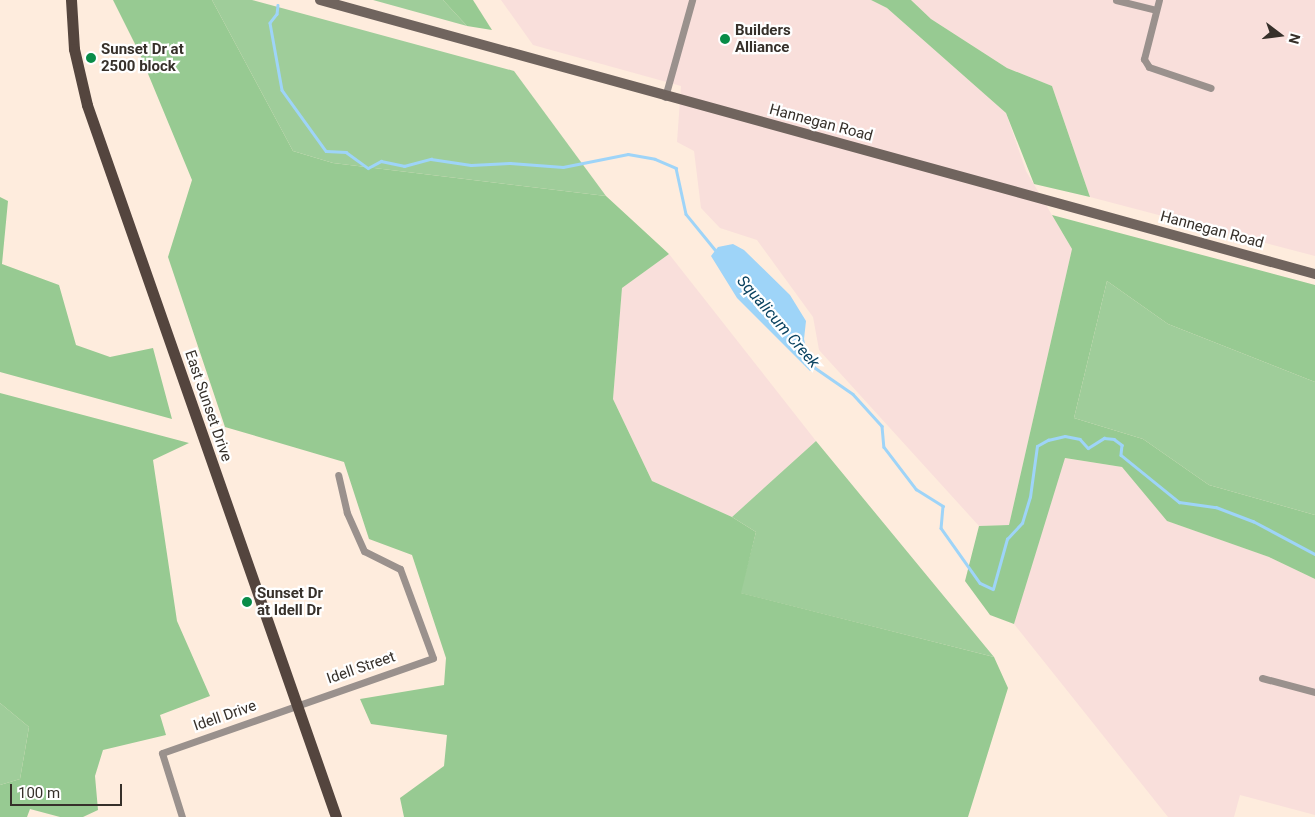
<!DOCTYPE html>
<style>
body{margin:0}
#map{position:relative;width:1315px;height:817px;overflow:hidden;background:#feecdd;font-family:Roboto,sans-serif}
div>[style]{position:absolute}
.industrial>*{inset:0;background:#f9dfdb}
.green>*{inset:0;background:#9fcd9a}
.forest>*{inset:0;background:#97ca92}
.water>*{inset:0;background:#9ed4f8}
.stream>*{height:2.5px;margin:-1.25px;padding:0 1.25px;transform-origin:1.25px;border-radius:1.25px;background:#9ed4f8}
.minor>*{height:7px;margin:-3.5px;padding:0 3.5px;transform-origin:3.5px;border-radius:3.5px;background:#9a918d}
.secondary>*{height:10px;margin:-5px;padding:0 5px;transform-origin:5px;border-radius:5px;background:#70645e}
.primary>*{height:11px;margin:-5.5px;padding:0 5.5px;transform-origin:5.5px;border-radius:5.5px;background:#54453e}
.dots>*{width:14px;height:14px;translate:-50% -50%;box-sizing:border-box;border:2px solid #fff;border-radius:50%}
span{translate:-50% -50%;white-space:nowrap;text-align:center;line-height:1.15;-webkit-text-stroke:4.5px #fff;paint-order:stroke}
.poi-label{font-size:15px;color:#36302a;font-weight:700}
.left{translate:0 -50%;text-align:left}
.street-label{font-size:15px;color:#36302a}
.water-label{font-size:16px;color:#094260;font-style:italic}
.north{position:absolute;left:1255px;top:10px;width:50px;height:50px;-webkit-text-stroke:4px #fff;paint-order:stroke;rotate:105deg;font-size:14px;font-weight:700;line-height:20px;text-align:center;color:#36302a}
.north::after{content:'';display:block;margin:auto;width:18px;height:22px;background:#36302a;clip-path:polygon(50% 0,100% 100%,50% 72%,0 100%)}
.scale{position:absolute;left:10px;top:784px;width:112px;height:22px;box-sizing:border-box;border:2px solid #36302a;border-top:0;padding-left:6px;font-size:15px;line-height:18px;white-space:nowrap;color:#36302a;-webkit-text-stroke:4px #fff;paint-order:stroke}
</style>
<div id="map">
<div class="industrial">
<div style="clip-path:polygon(501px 0,871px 0,887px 8px,1006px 113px,1026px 171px,1072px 249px,1009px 525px,979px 526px,819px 350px,813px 317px,757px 240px,720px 228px,701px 208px,694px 151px,677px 142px,681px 86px,533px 45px)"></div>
<div style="clip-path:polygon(911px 0,1315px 0,1315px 256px,1090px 197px,1052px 86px,1007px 68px,931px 19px)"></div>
<div style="clip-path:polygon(669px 254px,816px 441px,732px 517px,652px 481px,613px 399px,622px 288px)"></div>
<div style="clip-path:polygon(1064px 458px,1122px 467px,1167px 521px,1269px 557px,1315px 579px,1315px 815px,1240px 795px,1234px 817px,1168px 817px,1014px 624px)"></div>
</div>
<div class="green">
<div style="clip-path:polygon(212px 0,252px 0,514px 71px,606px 196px,333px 163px,293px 151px)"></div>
<div style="clip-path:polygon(373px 0,443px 0,467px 26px)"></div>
<div style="clip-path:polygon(1107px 281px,1168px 324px,1315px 382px,1315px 515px,1209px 485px,1143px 439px,1074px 418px)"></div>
<div style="clip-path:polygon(816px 441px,994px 657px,740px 593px,756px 532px,732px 517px)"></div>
<div style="clip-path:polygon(0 703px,29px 727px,20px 779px,0 785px)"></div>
</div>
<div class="forest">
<div style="clip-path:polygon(113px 0,212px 0,293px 151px,333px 163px,606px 196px,669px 254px,622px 288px,613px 399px,652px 481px,732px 517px,756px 532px,741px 593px,994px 657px,1008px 688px,968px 817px,404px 817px,400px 798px,444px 766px,447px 735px,371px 724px,360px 699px,444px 685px,446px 658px,412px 555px,369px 539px,344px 462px,225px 427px,168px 257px,192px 180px,139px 52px)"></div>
<div style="clip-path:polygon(443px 0,473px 0,492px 30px,467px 26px)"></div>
<div style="clip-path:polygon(871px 0,911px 0,931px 19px,1007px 68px,1052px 86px,1090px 197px,1034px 184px,1006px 113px,887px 8px)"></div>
<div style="clip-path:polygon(0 197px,8px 201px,2px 264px,59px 285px,76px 345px,110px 357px,153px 348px,172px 419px,0 372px)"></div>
<div style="clip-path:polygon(1052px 215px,1315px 285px,1315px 382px,1168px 324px,1107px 281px,1074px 418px,1143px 439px,1209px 485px,1315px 515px,1315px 579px,1269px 557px,1167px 521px,1122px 467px,1065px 458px,1014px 624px,990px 615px,965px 581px,979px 526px,1009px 525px,1072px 249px)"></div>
<div style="clip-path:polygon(0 393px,189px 443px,153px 460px,177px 621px,210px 696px,160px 715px,166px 735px,103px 750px,95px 776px,98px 810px,83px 817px,60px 817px,30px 809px,27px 817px,0 817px,0 785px,20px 779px,29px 727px,0 703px)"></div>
</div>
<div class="water">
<div style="clip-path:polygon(733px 244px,744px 250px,790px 295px,806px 321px,804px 339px,807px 353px,816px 363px,815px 368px,810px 371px,737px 298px,711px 256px,718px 247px)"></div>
</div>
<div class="stream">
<div style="left:278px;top:5px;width:9px;rotate:96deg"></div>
<div style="left:277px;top:14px;width:11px;rotate:128deg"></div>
<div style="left:270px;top:23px;width:68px;rotate:79.8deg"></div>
<div style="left:282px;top:90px;width:75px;rotate:54.2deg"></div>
<div style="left:326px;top:151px;width:20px;rotate:3deg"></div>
<div style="left:346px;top:152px;width:27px;rotate:36deg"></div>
<div style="left:368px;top:168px;width:15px;rotate:-28deg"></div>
<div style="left:381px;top:161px;width:24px;rotate:12deg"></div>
<div style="left:404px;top:166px;width:28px;rotate:-15deg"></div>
<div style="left:431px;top:159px;width:40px;rotate:8.5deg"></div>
<div style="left:471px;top:165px;width:39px;rotate:-3deg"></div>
<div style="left:510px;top:163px;width:53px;rotate:4.3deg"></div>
<div style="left:563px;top:167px;width:66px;rotate:-11.3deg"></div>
<div style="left:628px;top:154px;width:27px;rotate:10deg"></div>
<div style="left:655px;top:159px;width:23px;rotate:23deg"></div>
<div style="left:676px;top:168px;width:47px;rotate:77.7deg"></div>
<div style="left:686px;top:214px;width:49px;rotate:50.8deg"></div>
<div style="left:814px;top:367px;width:47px;rotate:34.7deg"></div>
<div style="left:853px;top:394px;width:43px;rotate:47.8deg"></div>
<div style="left:882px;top:426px;width:21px;rotate:85deg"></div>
<div style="left:884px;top:447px;width:53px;rotate:52.7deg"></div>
<div style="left:916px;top:489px;width:32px;rotate:32deg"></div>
<div style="left:943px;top:506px;width:22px;rotate:95deg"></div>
<div style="left:941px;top:528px;width:67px;rotate:54.7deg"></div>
<div style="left:980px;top:583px;width:14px;rotate:25deg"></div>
<div style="left:993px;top:589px;width:52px;rotate:-74.4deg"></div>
<div style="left:1007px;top:539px;width:22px;rotate:-47deg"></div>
<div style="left:1022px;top:523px;width:27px;rotate:-73deg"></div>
<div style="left:1030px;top:497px;width:51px;rotate:-82.2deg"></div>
<div style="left:1037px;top:446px;width:13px;rotate:-29deg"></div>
<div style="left:1048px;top:440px;width:17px;rotate:-13deg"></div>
<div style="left:1065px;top:436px;width:15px;rotate:11deg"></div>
<div style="left:1080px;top:439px;width:12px;rotate:48deg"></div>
<div style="left:1088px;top:448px;width:19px;rotate:-32deg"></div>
<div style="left:1104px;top:438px;width:10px;rotate:6deg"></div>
<div style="left:1114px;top:439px;width:10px;rotate:37deg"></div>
<div style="left:1122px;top:445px;width:10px;rotate:96deg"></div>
<div style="left:1121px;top:455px;width:75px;rotate:39deg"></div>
<div style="left:1179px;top:502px;width:37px;rotate:8deg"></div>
<div style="left:1216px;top:507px;width:40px;rotate:21deg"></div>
<div style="left:1253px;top:521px;width:70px;rotate:28deg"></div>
</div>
<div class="minor">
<div style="left:1116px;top:0;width:41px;rotate:14deg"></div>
<div style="left:1159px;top:0;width:61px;rotate:104.3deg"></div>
<div style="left:1144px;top:59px;width:9px;rotate:58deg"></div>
<div style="left:1149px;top:67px;width:65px;rotate:18.7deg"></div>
<div style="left:665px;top:97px;width:101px;rotate:-74.4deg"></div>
<div style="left:1262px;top:678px;width:55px;rotate:14.8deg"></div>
<div style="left:182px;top:817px;width:67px;rotate:-107.4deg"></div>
<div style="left:162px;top:753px;width:287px;rotate:-19.3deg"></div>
<div style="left:433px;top:658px;width:95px;rotate:-110.3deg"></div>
<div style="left:400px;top:569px;width:40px;rotate:-153.4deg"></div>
<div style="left:364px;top:551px;width:42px;rotate:-114.1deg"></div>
<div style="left:347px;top:513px;width:39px;rotate:-103deg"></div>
</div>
<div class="secondary">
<div style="left:320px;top:0;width:1032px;rotate:15.4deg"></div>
</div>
<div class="primary">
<div style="left:71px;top:0;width:49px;rotate:86.5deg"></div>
<div style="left:74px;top:49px;width:57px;rotate:76.9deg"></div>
<div style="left:87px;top:105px;width:754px;rotate:70.72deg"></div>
</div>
<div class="dots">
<div style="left:725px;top:39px;background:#098c48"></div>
<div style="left:91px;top:58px;background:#098c48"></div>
<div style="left:247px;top:602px;background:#098c48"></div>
</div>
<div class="poi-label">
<span class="left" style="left:735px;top:39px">Builders<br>Alliance</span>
<span class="left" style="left:101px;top:58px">Sunset Dr at<br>2500 block</span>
<span class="left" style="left:257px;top:602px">Sunset Dr<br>at Idell Dr</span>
</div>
<div class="street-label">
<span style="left:821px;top:123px;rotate:15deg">Hannegan Road</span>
<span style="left:1212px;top:230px;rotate:15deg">Hannegan Road</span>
<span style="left:208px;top:406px;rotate:71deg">East Sunset Drive</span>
<span style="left:361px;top:668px;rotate:-19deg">Idell Street</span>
<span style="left:225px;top:716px;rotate:-19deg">Idell Drive</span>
</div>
<div class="water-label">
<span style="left:778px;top:322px;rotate:49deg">Squalicum Creek</span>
</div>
<div class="north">N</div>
<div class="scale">100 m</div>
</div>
